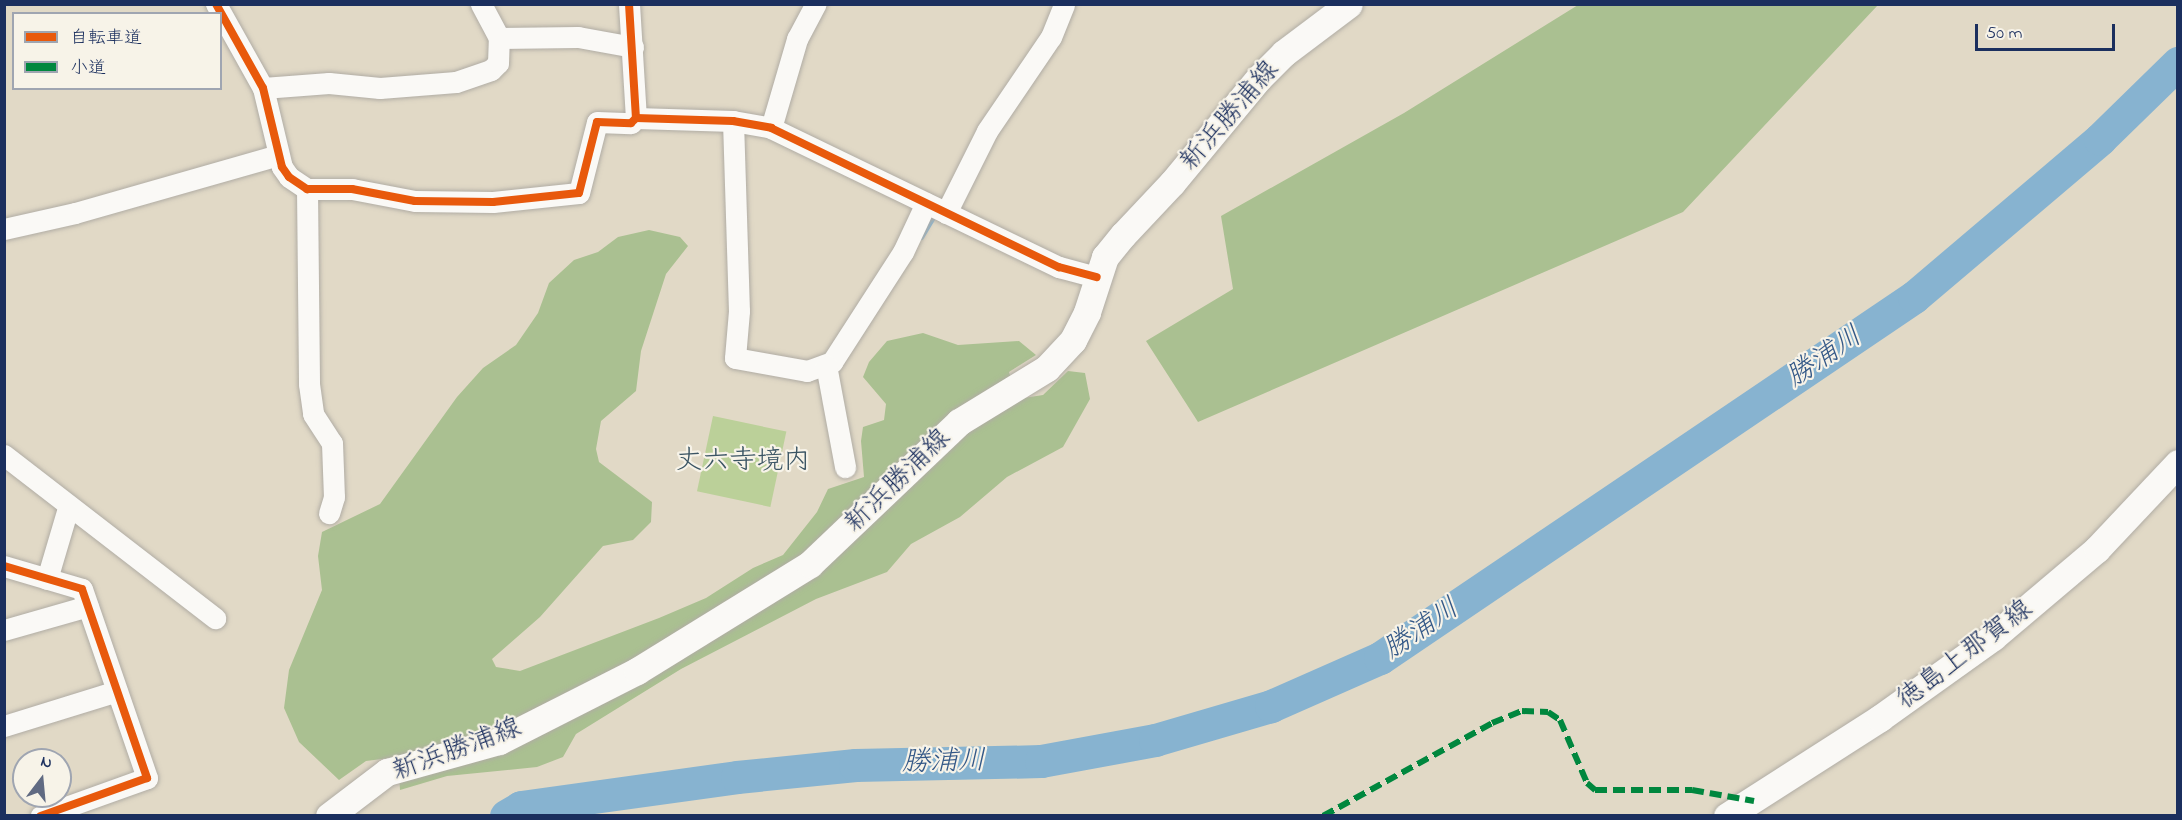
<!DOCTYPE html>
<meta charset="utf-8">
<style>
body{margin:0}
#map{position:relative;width:2182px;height:820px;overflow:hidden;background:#e1d9c6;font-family:"Indie Flower","Klee One",sans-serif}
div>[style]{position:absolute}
.green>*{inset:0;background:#bbd099;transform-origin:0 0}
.forest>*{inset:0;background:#aac091}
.stream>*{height:5px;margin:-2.5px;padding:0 2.5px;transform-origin:2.5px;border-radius:2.5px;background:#87b3d0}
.river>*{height:33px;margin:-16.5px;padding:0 16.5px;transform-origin:16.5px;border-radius:16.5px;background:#87b3d0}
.roads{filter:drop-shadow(0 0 2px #b0aca4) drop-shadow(0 0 2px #b0aca4)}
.minor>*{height:21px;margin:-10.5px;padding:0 10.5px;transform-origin:10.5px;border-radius:10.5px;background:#faf9f6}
.major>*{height:27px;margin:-13.5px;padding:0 13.5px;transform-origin:13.5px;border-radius:13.5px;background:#faf9f6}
.quiet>*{height:6px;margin-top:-3px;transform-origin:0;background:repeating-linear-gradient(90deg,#00873e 0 12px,transparent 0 18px)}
.cycleway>*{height:8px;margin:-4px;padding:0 4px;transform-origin:4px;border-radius:4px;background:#e8590c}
span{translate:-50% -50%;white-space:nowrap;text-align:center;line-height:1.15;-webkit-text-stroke:4.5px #f7f3e8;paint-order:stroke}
.street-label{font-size:27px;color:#1b2f5e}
.park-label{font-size:27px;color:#3b5564}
.water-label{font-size:28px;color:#335887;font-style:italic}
.frame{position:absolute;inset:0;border:6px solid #1b2f5e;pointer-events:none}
.legend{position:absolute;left:12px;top:12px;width:210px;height:78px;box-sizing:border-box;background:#f7f3e8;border:2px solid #9fa5b1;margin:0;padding:8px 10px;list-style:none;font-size:18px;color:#1b2f5e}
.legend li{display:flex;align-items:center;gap:12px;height:30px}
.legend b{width:30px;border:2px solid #9fa5b1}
.north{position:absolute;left:12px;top:748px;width:60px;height:60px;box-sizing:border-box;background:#f7f3e8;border:2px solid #9fa5b1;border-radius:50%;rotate:16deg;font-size:16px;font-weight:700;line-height:24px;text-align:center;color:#1b2f5e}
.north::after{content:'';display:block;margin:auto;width:21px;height:27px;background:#606a82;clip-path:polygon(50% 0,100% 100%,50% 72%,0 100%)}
.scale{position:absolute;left:1975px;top:24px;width:140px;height:27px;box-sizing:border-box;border:3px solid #1b2f5e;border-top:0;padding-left:8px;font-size:18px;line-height:21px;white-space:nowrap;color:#1b2f5e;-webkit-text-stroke:4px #f7f3e8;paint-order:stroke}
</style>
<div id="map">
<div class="green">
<div style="left:713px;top:416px;width:75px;height:77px;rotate:12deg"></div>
</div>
<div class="forest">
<div style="clip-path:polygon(1578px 5px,1878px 5px,1683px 212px,1198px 422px,1146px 341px,1233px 289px,1221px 216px,1404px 113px)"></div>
<div style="clip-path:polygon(649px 230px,680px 237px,688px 246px,666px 274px,641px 351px,636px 391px,601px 421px,596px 449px,599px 462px,652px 502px,651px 522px,633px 540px,603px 546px,540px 617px,492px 659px,496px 667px,520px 671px,659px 618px,706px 598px,753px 568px,783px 555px,817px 512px,828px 489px,864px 477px,861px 441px,863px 427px,884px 420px,886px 404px,863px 377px,869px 362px,887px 341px,923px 333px,958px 345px,1019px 341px,1036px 355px,1009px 372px,1017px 399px,1043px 395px,1068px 371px,1085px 373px,1090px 399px,1063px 447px,1007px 477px,960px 517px,911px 544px,887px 572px,816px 599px,681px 669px,576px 734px,563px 757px,537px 767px,447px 776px,400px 790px,398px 757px,366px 761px,339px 780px,299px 742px,284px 708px,289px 670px,322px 590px,318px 556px,322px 532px,380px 504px,457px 397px,483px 368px,516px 345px,538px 313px,549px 283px,574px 260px,598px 252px,618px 237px)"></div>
</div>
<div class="stream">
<div style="left:921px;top:237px;width:27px;rotate:-59deg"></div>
</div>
<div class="river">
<div style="left:506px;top:816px;width:17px;rotate:-31deg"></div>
<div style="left:521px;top:807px;width:218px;rotate:-7.9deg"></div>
<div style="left:737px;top:777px;width:119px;rotate:-5.8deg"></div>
<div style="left:855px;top:765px;width:186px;rotate:-1.2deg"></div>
<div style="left:1041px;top:761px;width:116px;rotate:-10.4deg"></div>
<div style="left:1155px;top:740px;width:121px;rotate:-16.3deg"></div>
<div style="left:1271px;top:706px;width:119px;rotate:-23.8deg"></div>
<div style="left:1380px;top:658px;width:645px;rotate:-34.06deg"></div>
<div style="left:1914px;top:297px;width:244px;rotate:-40.3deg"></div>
<div style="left:2100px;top:139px;width:109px;rotate:-44.3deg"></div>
</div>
<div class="roads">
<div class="minor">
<div style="left:216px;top:4px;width:96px;rotate:60.8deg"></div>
<div style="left:263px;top:88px;width:81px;rotate:76.5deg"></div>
<div style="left:282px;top:167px;width:12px;rotate:55deg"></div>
<div style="left:289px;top:177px;width:22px;rotate:34deg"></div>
<div style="left:307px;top:189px;width:45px"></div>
<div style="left:352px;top:189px;width:64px;rotate:10.8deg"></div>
<div style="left:415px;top:201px;width:78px;rotate:0.7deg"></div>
<div style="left:493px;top:202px;width:86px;rotate:-6deg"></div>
<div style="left:579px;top:193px;width:73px;rotate:-75.8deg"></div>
<div style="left:597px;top:122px;width:34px;rotate:2deg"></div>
<div style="left:631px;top:123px;width:7px;rotate:-45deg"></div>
<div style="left:481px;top:4px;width:38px;rotate:62deg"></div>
<div style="left:499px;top:38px;width:79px;rotate:-0.7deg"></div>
<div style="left:578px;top:37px;width:56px;rotate:10.3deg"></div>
<div style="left:629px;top:4px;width:114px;rotate:86.5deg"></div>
<div style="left:636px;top:118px;width:97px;rotate:1.8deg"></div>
<div style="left:733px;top:121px;width:39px;rotate:10deg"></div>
<div style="left:771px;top:128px;width:320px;rotate:25.8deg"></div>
<div style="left:1059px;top:267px;width:39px;rotate:15deg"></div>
<div style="left:263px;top:88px;width:66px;rotate:-4.3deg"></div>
<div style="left:329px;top:83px;width:51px;rotate:5.6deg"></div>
<div style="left:380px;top:88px;width:76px;rotate:-4.5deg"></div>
<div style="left:456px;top:82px;width:37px;rotate:-19deg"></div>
<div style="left:491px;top:70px;width:10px;rotate:-45deg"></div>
<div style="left:498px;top:63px;width:25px;rotate:-88deg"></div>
<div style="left:733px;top:121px;width:190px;rotate:88.2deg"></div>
<div style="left:739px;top:311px;width:47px;rotate:94.9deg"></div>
<div style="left:735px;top:358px;width:73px;rotate:10.2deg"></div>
<div style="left:807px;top:371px;width:27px;rotate:-20deg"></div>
<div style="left:832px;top:362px;width:131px;rotate:-57.2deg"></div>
<div style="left:903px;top:252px;width:54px;rotate:-64.9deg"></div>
<div style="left:771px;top:128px;width:93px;rotate:-73.7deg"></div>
<div style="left:797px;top:39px;width:40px;rotate:-62deg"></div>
<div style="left:307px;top:189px;width:195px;rotate:89.4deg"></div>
<div style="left:309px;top:384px;width:30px;rotate:82deg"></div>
<div style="left:313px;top:414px;width:35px;rotate:57deg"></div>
<div style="left:332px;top:443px;width:54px;rotate:87.9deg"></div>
<div style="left:334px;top:497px;width:17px;rotate:107deg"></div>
<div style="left:946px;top:213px;width:92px;rotate:-63.4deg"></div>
<div style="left:987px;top:131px;width:114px;rotate:-55.8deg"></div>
<div style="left:1051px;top:37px;width:35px;rotate:-68deg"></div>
<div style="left:4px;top:229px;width:73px;rotate:-12.7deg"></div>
<div style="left:75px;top:213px;width:211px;rotate:-15.9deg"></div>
<div style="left:826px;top:365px;width:104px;rotate:79.4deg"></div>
<div style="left:4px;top:455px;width:267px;rotate:37.7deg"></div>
<div style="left:4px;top:566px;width:81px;rotate:16.4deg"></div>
<div style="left:82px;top:589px;width:200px;rotate:71deg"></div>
<div style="left:147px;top:778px;width:113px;rotate:160.3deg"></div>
<div style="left:47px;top:579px;width:74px;rotate:-73.5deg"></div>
<div style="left:4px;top:630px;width:87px;rotate:-15.9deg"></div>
<div style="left:4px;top:726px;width:118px;rotate:-17.2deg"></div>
</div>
<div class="major">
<div style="left:329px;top:816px;width:73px;rotate:-37.2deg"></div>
<div style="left:387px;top:772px;width:116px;rotate:-15.5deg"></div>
<div style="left:499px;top:741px;width:155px;rotate:-26.9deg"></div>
<div style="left:637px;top:671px;width:203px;rotate:-31.7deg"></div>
<div style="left:810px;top:564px;width:206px;rotate:-43.6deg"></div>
<div style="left:959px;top:422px;width:103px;rotate:-31.5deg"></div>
<div style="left:1047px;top:368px;width:38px;rotate:-47deg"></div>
<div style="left:1073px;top:340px;width:31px;rotate:-63deg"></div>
<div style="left:1087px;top:312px;width:58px;rotate:-71.9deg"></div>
<div style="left:1105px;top:257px;width:28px;rotate:-51deg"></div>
<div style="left:1123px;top:235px;width:71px;rotate:-46.7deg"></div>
<div style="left:1172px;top:183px;width:136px;rotate:-50.4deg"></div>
<div style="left:1259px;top:78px;width:35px;rotate:-45deg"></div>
<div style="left:1284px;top:53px;width:81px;rotate:-37deg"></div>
<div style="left:1727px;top:816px;width:182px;rotate:-32.6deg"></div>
<div style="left:1880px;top:718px;width:139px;rotate:-35.6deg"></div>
<div style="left:1993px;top:637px;width:136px;rotate:-40.2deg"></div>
<div style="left:2097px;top:549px;width:118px;rotate:-46.7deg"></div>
</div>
</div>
<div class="quiet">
<div style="left:1323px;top:816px;width:193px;rotate:-28.8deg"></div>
<div style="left:1492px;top:723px;width:32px;rotate:-22deg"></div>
<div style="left:1522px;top:711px;width:26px;rotate:2deg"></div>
<div style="left:1548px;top:712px;width:14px;rotate:34deg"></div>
<div style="left:1560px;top:720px;width:69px;rotate:66.8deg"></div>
<div style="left:1587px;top:783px;width:11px;rotate:41deg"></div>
<div style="left:1595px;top:790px;width:97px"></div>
<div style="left:1692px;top:790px;width:63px;rotate:10.1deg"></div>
</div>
<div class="cycleway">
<div style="left:216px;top:4px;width:96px;rotate:60.8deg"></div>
<div style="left:263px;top:88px;width:81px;rotate:76.5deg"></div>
<div style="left:282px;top:167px;width:12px;rotate:55deg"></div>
<div style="left:289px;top:177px;width:22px;rotate:34deg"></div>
<div style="left:307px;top:189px;width:45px"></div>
<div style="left:352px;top:189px;width:64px;rotate:10.8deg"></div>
<div style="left:415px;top:201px;width:78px;rotate:0.7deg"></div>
<div style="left:493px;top:202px;width:86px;rotate:-6deg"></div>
<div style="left:579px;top:193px;width:73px;rotate:-75.8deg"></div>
<div style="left:597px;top:122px;width:34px;rotate:2deg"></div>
<div style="left:631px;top:123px;width:7px;rotate:-45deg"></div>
<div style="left:629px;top:4px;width:114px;rotate:86.5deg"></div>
<div style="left:636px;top:118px;width:97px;rotate:1.8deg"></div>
<div style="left:733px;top:121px;width:39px;rotate:10deg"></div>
<div style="left:771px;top:128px;width:320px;rotate:25.8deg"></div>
<div style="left:1059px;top:267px;width:39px;rotate:15deg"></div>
<div style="left:4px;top:566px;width:81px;rotate:16.4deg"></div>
<div style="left:82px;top:589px;width:200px;rotate:71deg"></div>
<div style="left:147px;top:778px;width:113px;rotate:160.3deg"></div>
</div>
<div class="street-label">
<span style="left:1230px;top:116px;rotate:-49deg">新浜勝浦線</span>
<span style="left:898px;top:481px;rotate:-44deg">新浜勝浦線</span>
<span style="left:1965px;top:655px;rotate:-37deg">徳島上那賀線</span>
<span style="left:457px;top:750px;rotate:-20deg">新浜勝浦線</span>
</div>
<div class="park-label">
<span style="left:743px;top:462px">丈六寺境内</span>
</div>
<div class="water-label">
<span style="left:1825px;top:358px;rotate:-34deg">勝浦川</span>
<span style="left:1422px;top:630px;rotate:-34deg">勝浦川</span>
<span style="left:944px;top:763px;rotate:-1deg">勝浦川</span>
</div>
<div class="frame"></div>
<ul class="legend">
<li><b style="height:8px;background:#e8590c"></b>自転車道</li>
<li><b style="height:8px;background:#00873e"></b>小道</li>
</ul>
<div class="north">N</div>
<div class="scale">50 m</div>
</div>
